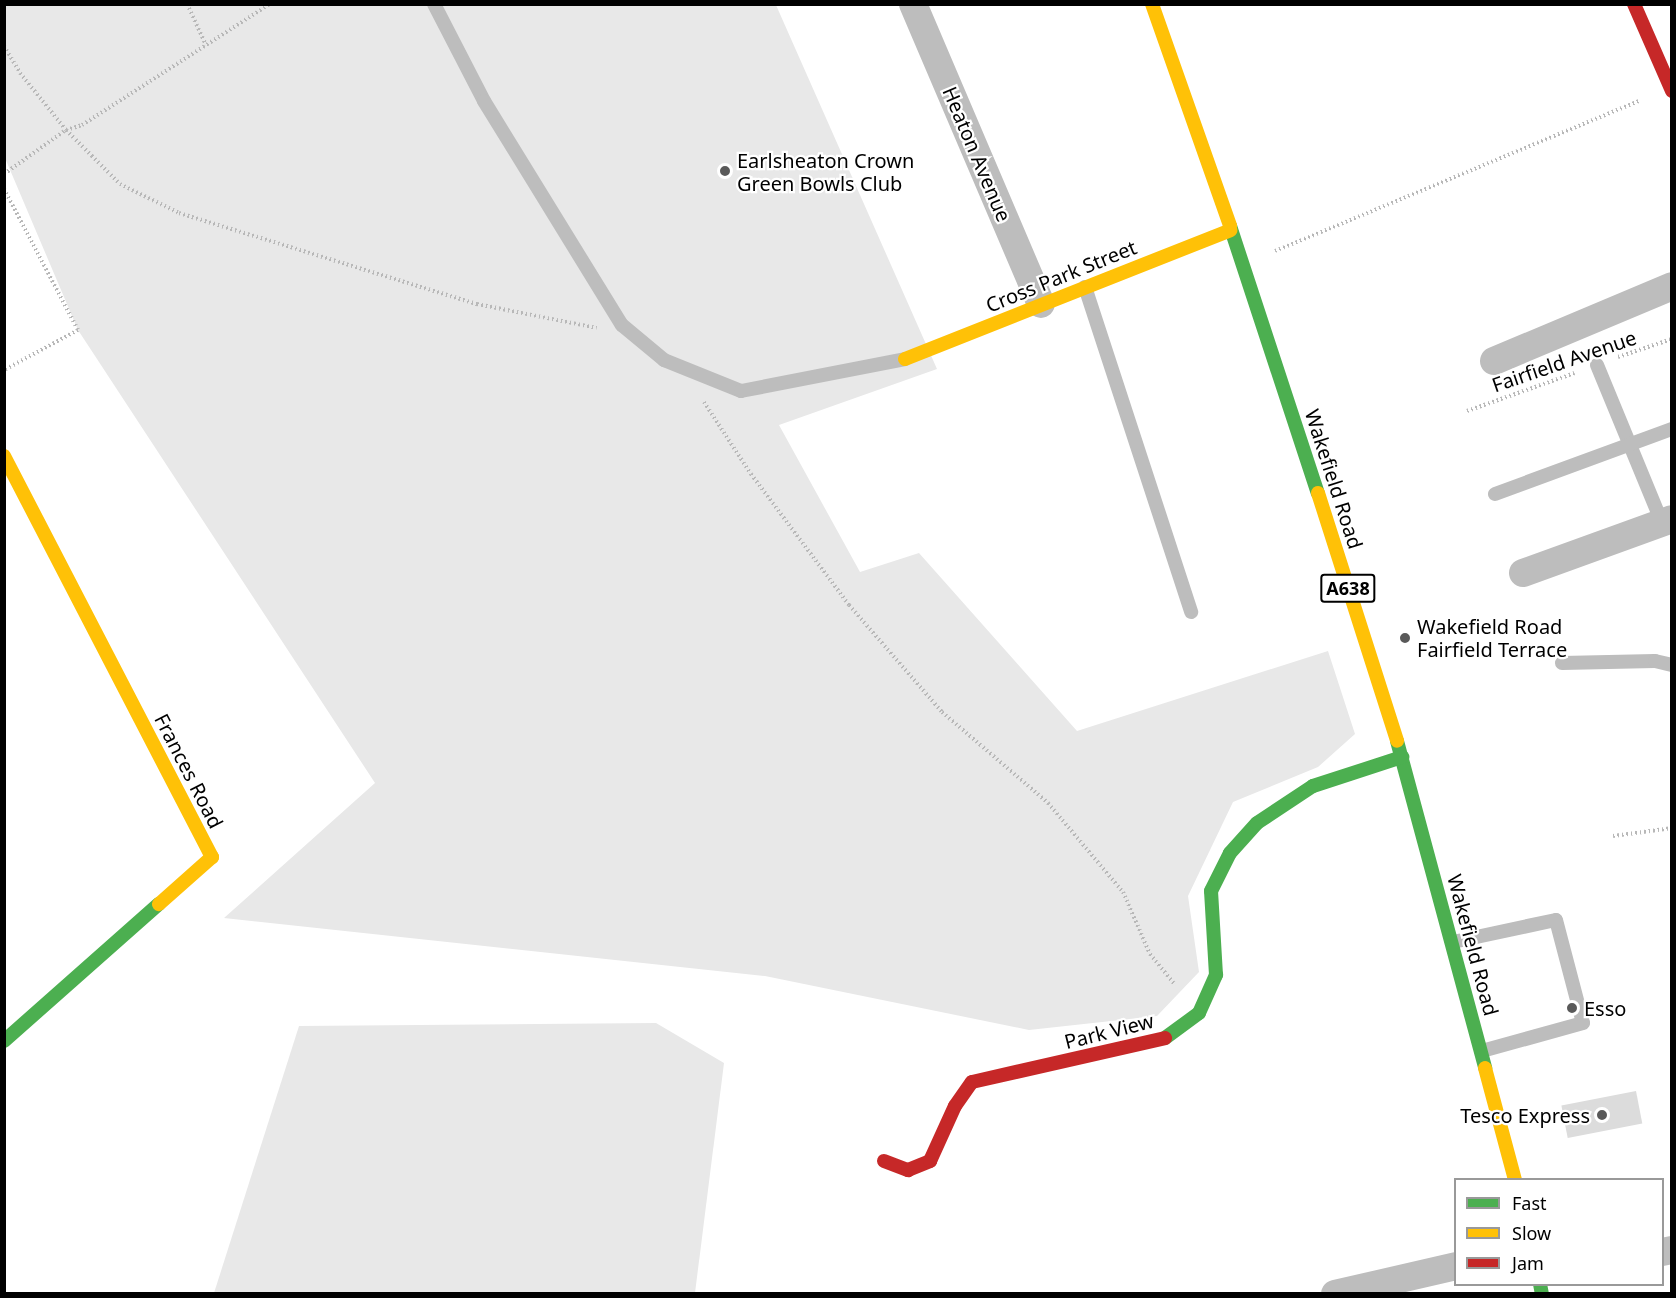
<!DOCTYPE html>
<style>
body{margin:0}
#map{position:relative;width:1676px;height:1298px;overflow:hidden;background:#fff;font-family:"Noto Sans",sans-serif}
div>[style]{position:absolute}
.green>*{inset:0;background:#e8e8e8}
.building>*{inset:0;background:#dcdcdc;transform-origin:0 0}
.path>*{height:4px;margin-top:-2px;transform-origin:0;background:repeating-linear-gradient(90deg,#b8b8b8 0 1.5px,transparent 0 4.5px)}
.lane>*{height:14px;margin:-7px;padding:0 7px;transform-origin:7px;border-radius:7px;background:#bdbdbd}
.street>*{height:28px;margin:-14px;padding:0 14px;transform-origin:14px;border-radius:14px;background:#bdbdbd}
.fast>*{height:14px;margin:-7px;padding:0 7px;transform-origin:7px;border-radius:7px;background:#4caf50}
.slow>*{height:14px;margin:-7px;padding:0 7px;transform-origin:7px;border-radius:7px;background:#ffc107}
.jam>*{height:14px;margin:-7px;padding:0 7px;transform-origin:7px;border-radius:7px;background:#c62828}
.dots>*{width:16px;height:16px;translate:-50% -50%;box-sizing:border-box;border:3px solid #fff;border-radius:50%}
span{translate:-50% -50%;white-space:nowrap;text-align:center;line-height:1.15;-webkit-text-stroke:4.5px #fff;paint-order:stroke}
.shield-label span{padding:2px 4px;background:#fff;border:2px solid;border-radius:4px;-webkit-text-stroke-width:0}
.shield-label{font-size:18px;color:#000;font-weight:700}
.street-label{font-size:20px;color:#000}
.poi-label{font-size:20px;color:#000}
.left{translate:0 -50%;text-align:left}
.right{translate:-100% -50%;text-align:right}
.frame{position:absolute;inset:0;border:6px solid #000;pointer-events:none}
.legend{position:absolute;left:1454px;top:1178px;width:210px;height:108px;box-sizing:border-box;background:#fff;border:2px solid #999;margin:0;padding:8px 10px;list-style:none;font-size:18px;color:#000}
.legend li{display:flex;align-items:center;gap:12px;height:30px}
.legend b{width:30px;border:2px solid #999}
</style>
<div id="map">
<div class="green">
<div style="clip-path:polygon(4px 5px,776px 5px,937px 369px,779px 425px,860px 572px,919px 553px,1077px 731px,1328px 651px,1355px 734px,1318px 767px,1233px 802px,1188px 896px,1199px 972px,1157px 1016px,1029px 1030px,765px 976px,224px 918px,375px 783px,78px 330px,5px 158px)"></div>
<div style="clip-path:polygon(656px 1023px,724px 1063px,695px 1293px,214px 1293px,299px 1026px)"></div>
</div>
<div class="building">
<div style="left:1636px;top:1091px;width:33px;height:76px;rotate:79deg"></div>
</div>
<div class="path">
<div style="left:187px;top:4px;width:45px;rotate:65.1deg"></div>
<div style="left:4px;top:46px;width:31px;rotate:59deg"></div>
<div style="left:20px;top:73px;width:73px;rotate:51.1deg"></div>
<div style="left:66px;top:130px;width:17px;rotate:-17deg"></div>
<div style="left:82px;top:125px;width:224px;rotate:-32.8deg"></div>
<div style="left:4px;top:174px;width:76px;rotate:-35.4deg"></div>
<div style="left:66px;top:130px;width:76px;rotate:45deg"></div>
<div style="left:120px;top:184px;width:66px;rotate:26.2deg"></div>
<div style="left:179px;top:213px;width:312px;rotate:17deg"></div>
<div style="left:477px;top:304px;width:122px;rotate:11.3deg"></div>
<div style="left:4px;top:189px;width:159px;rotate:62.3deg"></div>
<div style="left:78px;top:330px;width:84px;rotate:151.6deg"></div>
<div style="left:1275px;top:251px;width:394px;rotate:-22.4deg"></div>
<div style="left:1618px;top:357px;width:57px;rotate:-18.4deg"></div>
<div style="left:704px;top:402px;width:86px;rotate:56.9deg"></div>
<div style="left:751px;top:474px;width:164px;rotate:53.2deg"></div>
<div style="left:849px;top:605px;width:142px;rotate:49deg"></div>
<div style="left:942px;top:712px;width:140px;rotate:40.6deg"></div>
<div style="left:1048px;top:803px;width:116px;rotate:49.9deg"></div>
<div style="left:1123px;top:892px;width:68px;rotate:66.5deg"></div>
<div style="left:1150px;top:954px;width:40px;rotate:51deg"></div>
<div style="left:1467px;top:411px;width:114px;rotate:-19.4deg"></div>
<div style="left:1613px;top:836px;width:60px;rotate:-7.7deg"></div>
</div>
<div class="lane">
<div style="left:434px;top:4px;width:109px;rotate:62.7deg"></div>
<div style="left:484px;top:101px;width:263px;rotate:58.4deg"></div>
<div style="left:622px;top:325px;width:55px;rotate:39.8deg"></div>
<div style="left:664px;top:360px;width:83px;rotate:21.9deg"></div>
<div style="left:741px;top:391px;width:167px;rotate:-11deg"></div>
<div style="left:1085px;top:287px;width:342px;rotate:71.9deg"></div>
<div style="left:1597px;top:365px;width:171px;rotate:67.6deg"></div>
<div style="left:1495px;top:494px;width:189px;rotate:-20.2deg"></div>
<div style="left:1562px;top:663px;width:93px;rotate:-1.2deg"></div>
<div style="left:1655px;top:661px;width:17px;rotate:13deg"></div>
<div style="left:1453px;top:942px;width:105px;rotate:-12.1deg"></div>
<div style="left:1556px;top:920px;width:106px;rotate:75.3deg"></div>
<div style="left:1583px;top:1023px;width:105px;rotate:164.5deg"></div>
</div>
<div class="street">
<div style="left:913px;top:4px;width:326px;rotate:66.9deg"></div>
<div style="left:1494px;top:361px;width:193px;rotate:-22.8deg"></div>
<div style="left:1523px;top:573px;width:158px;rotate:-19.9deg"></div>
<div style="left:1662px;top:1252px;width:10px;rotate:-11deg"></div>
<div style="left:1335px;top:1294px;width:124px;rotate:-13deg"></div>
</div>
<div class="fast">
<div style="left:1230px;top:226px;width:281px;rotate:71.8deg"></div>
<div style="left:1397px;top:741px;width:339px;rotate:74.9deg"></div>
<div style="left:1165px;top:1038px;width:42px;rotate:-36.3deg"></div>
<div style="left:1199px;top:1013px;width:42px;rotate:-65.9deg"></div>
<div style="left:1216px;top:975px;width:84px;rotate:-93.4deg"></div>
<div style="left:1211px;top:891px;width:42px;rotate:-63.4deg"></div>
<div style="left:1230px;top:853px;width:40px;rotate:-48deg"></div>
<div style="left:1257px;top:823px;width:67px;rotate:-33.5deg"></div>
<div style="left:1313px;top:786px;width:94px;rotate:-18deg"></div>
<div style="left:4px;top:1041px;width:207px;rotate:-41.5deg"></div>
<div style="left:1540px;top:1284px;width:10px;rotate:79deg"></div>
</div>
<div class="slow">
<div style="left:1152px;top:4px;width:235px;rotate:70.6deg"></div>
<div style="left:905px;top:359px;width:350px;rotate:-21.6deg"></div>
<div style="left:4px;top:456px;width:452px;rotate:62.6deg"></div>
<div style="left:212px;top:857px;width:71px;rotate:138.4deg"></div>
<div style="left:1318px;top:493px;width:260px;rotate:72.3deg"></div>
<div style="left:1485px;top:1068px;width:116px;rotate:75deg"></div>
</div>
<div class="jam">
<div style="left:1634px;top:4px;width:95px;rotate:66.4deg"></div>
<div style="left:884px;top:1161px;width:26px;rotate:21deg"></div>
<div style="left:908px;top:1170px;width:24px;rotate:-22deg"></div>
<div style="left:930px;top:1161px;width:60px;rotate:-65.6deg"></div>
<div style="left:955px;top:1106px;width:29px;rotate:-55deg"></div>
<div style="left:972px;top:1082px;width:198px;rotate:-12.8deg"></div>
</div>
<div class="dots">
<div style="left:725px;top:171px;background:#595959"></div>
<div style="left:1405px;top:638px;background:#595959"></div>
<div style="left:1572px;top:1008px;background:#595959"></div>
<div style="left:1602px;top:1115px;background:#595959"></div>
</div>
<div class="shield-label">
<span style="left:1348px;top:588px">A638</span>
</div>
<div class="street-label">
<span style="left:977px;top:154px;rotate:67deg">Heaton Avenue</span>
<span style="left:1061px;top:276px;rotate:-22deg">Cross Park Street</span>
<span style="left:1564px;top:361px;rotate:-19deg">Fairfield Avenue</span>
<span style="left:1334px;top:479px;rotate:72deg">Wakefield Road</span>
<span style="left:189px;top:771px;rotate:63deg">Frances Road</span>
<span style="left:1473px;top:945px;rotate:75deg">Wakefield Road</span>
<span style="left:1109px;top:1031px;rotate:-14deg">Park View</span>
</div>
<div class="poi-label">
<span class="left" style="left:737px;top:172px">Earlsheaton Crown<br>Green Bowls Club</span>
<span class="left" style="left:1417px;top:638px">Wakefield Road<br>Fairfield Terrace</span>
<span class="left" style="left:1584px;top:1008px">Esso</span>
<span class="right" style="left:1590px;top:1115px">Tesco Express</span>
</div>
<div class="frame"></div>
<ul class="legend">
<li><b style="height:8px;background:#4caf50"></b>Fast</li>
<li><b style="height:8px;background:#ffc107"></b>Slow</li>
<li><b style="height:8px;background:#c62828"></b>Jam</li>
</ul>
</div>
